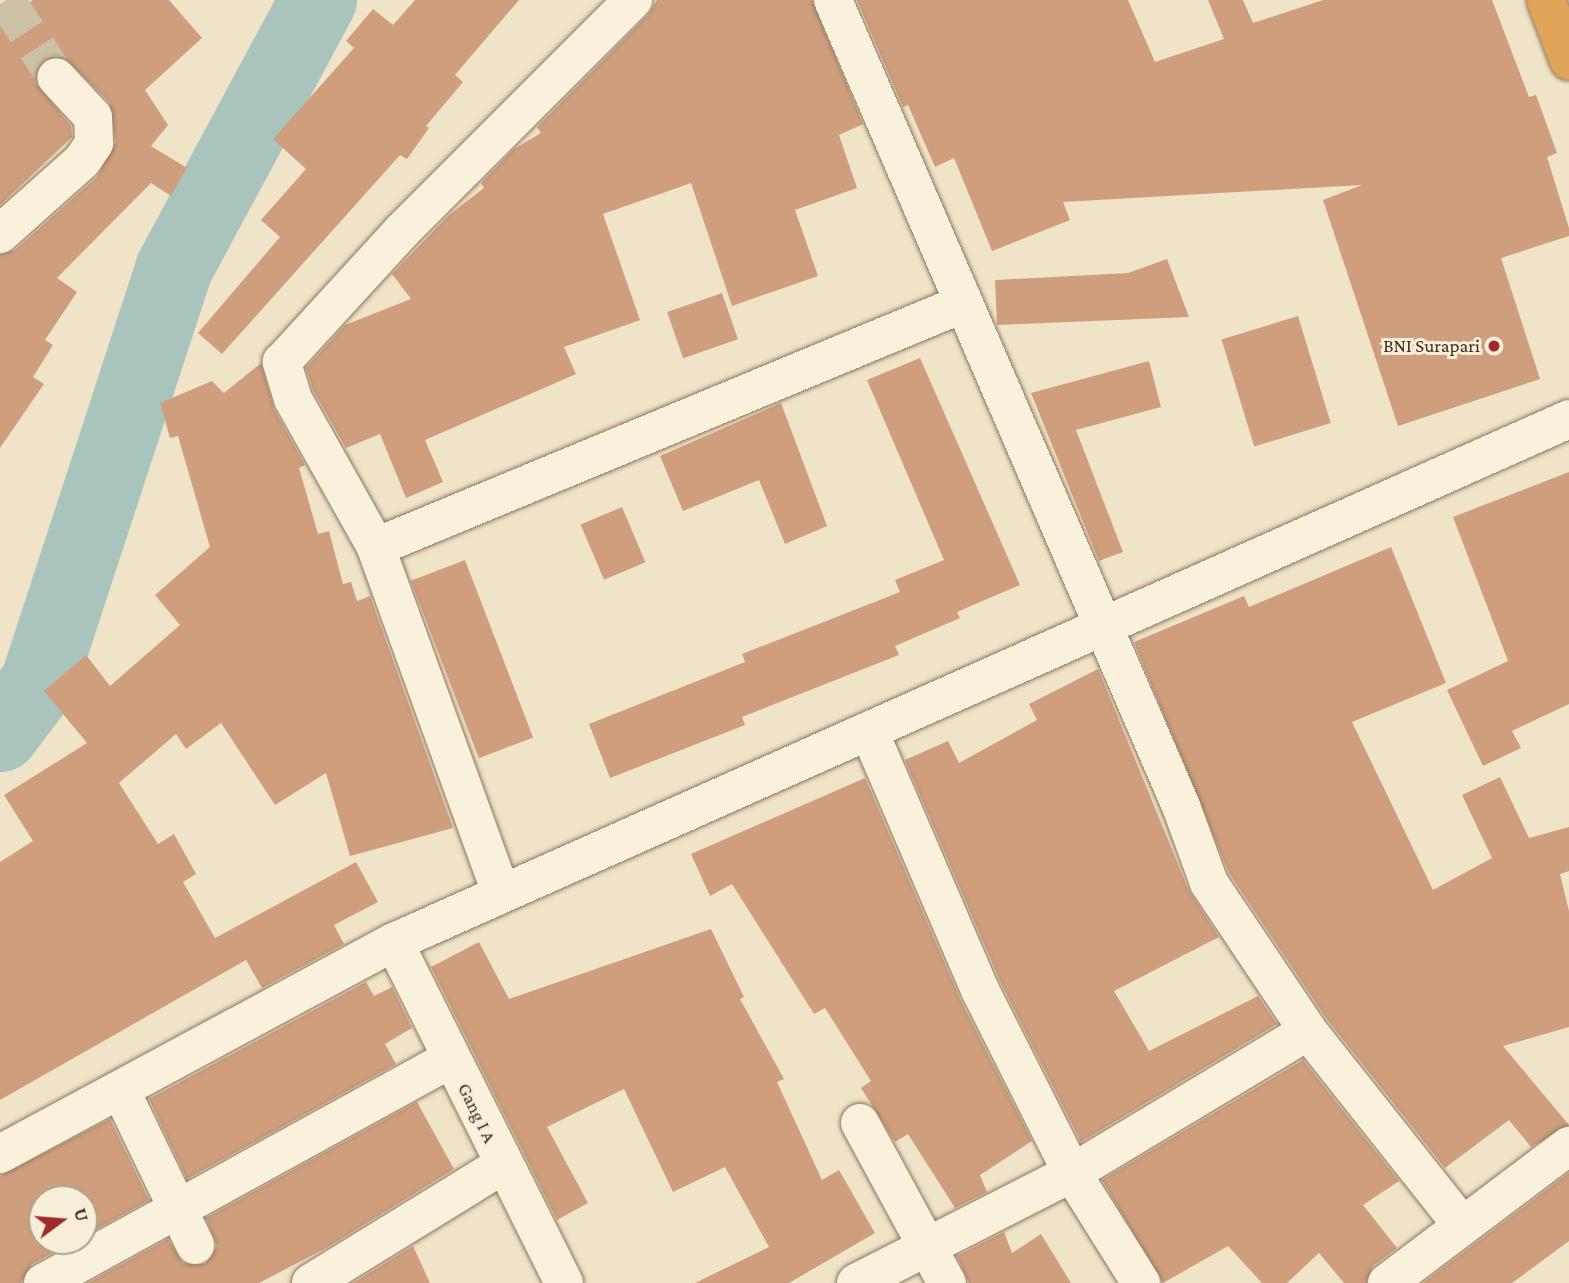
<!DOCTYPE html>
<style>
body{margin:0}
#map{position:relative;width:1569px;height:1283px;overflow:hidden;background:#f0e4c8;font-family:"Crimson Pro",serif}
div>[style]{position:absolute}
.river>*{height:77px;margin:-38.5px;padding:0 38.5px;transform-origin:38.5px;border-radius:38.5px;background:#a9c4bc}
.building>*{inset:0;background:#cf9f7d;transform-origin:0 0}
.minor-tunnel>*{height:38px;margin-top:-19px;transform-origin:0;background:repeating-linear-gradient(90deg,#ccc0a6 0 38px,transparent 0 57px)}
.roads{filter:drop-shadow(0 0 2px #8d765c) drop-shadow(0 0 2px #8d765c)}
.minor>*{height:38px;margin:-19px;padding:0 19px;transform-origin:19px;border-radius:19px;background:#faf1dc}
.highway>*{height:38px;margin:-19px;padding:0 19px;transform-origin:19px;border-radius:19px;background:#e0a458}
.dots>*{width:19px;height:19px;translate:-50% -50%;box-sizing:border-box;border:4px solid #f7eed8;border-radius:50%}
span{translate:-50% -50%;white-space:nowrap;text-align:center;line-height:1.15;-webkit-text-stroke:6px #f7eed8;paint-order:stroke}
.poi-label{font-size:19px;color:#3d2e20}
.right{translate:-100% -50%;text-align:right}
.street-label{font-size:19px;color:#3d2e20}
.north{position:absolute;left:28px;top:1185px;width:70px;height:70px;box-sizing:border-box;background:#f7eed8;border:2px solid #ada18e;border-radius:50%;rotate:74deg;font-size:19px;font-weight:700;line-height:28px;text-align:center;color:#3d2e20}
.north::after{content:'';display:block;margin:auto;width:24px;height:32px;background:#9e2a2b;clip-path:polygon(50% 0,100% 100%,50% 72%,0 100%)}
</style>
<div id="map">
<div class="river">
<div style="left:0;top:733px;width:63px;rotate:-52.8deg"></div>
<div style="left:38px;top:683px;width:435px;rotate:-71.9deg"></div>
<div style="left:173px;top:269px;width:306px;rotate:-61.7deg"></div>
</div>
<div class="building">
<div style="clip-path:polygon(33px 0,169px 0,202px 38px,145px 90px,168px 125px,151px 146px,187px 168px,171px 196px,151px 183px,57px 278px,77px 292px,45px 340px,53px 345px,33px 377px,44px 384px,0 448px,0 255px,15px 250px,97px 177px,116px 142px,109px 102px,63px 56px,42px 61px,35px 82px,71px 126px,72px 137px,0 205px,0 21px)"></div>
<div style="clip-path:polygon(415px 0,519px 0,455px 75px,463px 82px,426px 126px,429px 128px,407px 159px,400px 155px,222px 354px,198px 333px,280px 237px,261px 220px,306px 169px,273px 139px,354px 48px,346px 41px,373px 9px,393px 25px)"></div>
<div style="clip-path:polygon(657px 0,812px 0,863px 124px,839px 135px,857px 188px,795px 210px,818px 276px,732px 306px,691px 183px,603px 214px,640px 320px,564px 347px,576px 374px,425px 440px,443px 482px,406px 498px,380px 434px,346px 448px,313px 390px,306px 368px,345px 325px,411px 299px,392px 274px,449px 215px,484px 188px,481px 183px,514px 149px,541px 133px,537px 127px,648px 15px)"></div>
<div style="clip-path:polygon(857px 0,1128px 0,1155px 62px,1224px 39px,1208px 0,1243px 0,1253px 23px,1323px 0,1492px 0,1529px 97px,1536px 95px,1557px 153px,1547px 157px,1569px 228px,1569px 236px,1501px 258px,1540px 379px,1398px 426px,1323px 200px,1362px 185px,1063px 202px,1070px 220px,992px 251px,954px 158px,935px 167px,908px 105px,903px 107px)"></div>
<div style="clip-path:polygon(1167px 259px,1189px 317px,997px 325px,995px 280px,1128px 273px)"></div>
<div style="left:722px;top:293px;width:49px;height:58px;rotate:71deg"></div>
<div style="left:1298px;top:316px;width:112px;height:80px;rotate:73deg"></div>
<div style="clip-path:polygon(920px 358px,1020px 585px,957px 612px,960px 618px,895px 646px,899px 655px,742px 717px,745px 725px,610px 778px,589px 724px,745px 662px,742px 654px,900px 592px,895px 580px,944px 560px,867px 380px)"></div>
<div style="clip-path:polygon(1149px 361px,1161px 407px,1076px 430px,1123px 552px,1099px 561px,1031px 393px)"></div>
<div style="clip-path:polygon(261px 363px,274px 409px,305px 465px,299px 468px,318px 534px,329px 531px,343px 584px,351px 582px,357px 601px,370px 596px,453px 828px,350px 856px,326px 773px,275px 805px,221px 723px,186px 749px,176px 734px,119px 783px,158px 844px,174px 834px,196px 874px,183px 882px,215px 938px,356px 862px,378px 902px,334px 925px,344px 944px,262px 988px,246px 960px,0 1100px,0 862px,33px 841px,4px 795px,87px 743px,44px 691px,86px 655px,110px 686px,180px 625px,155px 595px,210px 547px,178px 436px,170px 438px,160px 403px,212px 381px,224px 393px)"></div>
<div style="clip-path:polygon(781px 403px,827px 526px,785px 544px,759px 480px,683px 511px,660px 456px)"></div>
<div style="clip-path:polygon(1569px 472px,1569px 704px,1512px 731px,1521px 748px,1483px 766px,1447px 690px,1508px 661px,1453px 517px)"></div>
<div style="left:622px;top:507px;width:60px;height:45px;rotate:67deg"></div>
<div style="clip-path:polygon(1391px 547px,1446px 683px,1352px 722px,1433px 890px,1492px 858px,1462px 795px,1500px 777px,1529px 838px,1569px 827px,1569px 871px,1560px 874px,1569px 911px,1569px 1027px,1503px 1046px,1569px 1125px,1531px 1147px,1509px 1120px,1445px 1168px,1326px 1018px,1229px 873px,1134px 642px,1244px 596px,1249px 607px)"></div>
<div style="left:465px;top:560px;width:190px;height:58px;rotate:69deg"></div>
<div style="clip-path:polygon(1098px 669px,1189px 891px,1219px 937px,1114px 991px,1149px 1051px,1258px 996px,1277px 1024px,1081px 1142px,1001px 983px,905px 760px,948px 741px,959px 763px,1037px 720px,1029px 704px)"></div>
<div style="clip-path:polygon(865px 778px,961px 1001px,1032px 1141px,980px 1175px,987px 1192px,955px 1208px,908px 1134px,895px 1142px,861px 1088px,871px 1081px,825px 1008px,814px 1014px,732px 884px,710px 896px,691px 854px)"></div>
<div style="clip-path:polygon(711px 929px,744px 997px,740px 999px,784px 1079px,777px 1082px,822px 1180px,839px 1170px,875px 1233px,789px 1283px,695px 1283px,769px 1247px,725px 1167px,673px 1192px,624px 1089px,547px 1127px,588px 1203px,557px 1220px,431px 967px,479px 942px,509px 999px)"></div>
<div style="clip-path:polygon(366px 982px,374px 996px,392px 987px,412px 1028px,385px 1044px,396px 1064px,187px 1179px,149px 1099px)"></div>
<div style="clip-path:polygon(1303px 1060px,1399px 1181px,1363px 1205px,1397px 1248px,1373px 1266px,1366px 1283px,1344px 1283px,1319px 1253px,1287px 1283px,1262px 1283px,1228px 1246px,1163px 1283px,1102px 1180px)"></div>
<div style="clip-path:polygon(417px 1102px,454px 1169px,328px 1247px,259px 1283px,88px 1283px,168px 1239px,183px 1263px,205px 1264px,217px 1246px,206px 1218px)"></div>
<div style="clip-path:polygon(110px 1119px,149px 1200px,84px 1236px,84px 1199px,42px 1199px,42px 1241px,74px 1241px,32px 1264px,21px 1283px,0 1283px,0 1176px)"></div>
<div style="clip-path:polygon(1569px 1173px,1569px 1241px,1512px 1283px,1423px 1283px)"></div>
<div style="clip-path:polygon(1004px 1232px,1012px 1253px,1041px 1234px,1071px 1283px,969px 1283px,957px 1256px)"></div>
<div style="clip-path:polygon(413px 1246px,430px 1283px,353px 1283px)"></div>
</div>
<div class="minor-tunnel">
<div style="left:6px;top:0;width:92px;rotate:57deg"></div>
</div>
<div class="roads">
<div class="minor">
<div style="left:833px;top:0;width:878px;rotate:66.65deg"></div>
<div style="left:1181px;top:806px;width:82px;rotate:70deg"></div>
<div style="left:1209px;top:883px;width:178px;rotate:56.2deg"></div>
<div style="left:1308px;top:1031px;width:246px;rotate:51.6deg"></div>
<div style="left:0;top:234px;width:110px;rotate:-41.7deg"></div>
<div style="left:82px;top:161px;width:22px;rotate:-56deg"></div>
<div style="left:94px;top:143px;width:26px;rotate:-92deg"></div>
<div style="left:93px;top:117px;width:54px;rotate:-132.8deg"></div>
<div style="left:376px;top:547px;width:634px;rotate:-22.52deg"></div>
<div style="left:869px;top:731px;width:284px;rotate:66.8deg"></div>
<div style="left:981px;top:992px;width:203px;rotate:63.3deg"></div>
<div style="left:1072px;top:1173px;width:130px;rotate:57.9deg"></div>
<div style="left:501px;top:893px;width:368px;rotate:-109.9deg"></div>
<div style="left:376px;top:547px;width:170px;rotate:-119.3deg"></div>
<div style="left:293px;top:399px;width:39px;rotate:-107deg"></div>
<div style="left:282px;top:362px;width:178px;rotate:-47.5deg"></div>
<div style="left:402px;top:231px;width:327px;rotate:-45deg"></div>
<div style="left:394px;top:942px;width:381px;rotate:63.5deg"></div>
<div style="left:121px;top:1091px;width:171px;rotate:64.3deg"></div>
<div style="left:860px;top:1123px;width:182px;rotate:61.5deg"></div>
<div style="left:0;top:1154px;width:447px;rotate:-28.3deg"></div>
<div style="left:394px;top:942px;width:1286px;rotate:-23.99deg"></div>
<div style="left:43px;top:1283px;width:465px;rotate:-28.8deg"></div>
<div style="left:311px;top:1283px;width:225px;rotate:-31.6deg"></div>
<div style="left:856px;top:1283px;width:242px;rotate:-27deg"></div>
<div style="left:1072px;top:1173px;width:275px;rotate:-31deg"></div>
<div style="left:1387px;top:1283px;width:228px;rotate:-37deg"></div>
</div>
<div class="highway">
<div style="left:1546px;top:0;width:65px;rotate:69.3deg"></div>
</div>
</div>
<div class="dots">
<div style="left:1494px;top:346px;background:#9e2a2b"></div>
</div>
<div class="poi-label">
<span class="right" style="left:1480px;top:346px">BNI Surapari</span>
</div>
<div class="street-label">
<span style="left:477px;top:1113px;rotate:64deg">Gang I A</span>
</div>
<div class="north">U</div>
</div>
